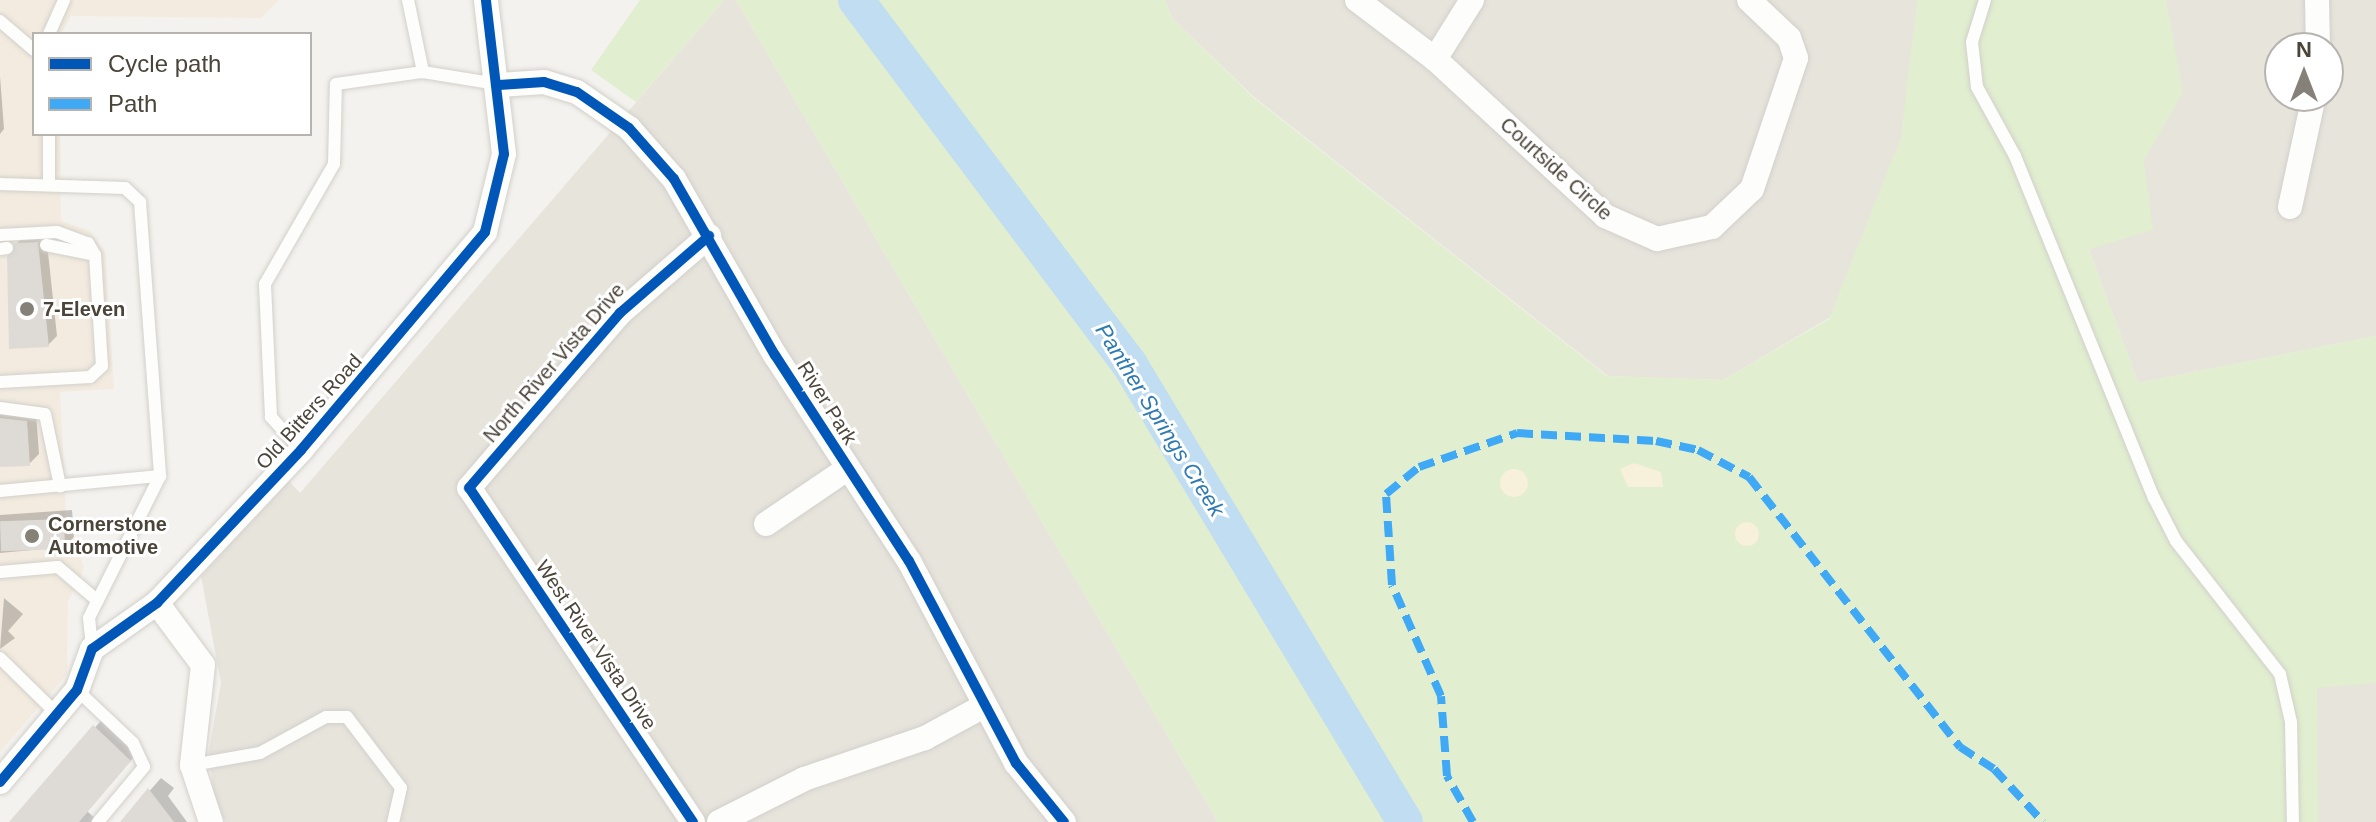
<!DOCTYPE html>
<style>
body{margin:0}
#map{position:relative;width:2376px;height:822px;overflow:hidden;background:#f4f2ee;font-family:Helvetica,sans-serif}
div>[style]{position:absolute}
.residential>*{inset:0;background:#e7e4dc;transform-origin:0 0}
.commercial>*{inset:0;background:#f3ebdf}
.green>*{inset:0;background:#e1eecf}
.sand>*{inset:0;background:#f7f0da}
.round{border-radius:50%}
.shadow>*{inset:0;background:#0003}
.river>*{height:36px;margin:-18px;padding:0 18px;transform-origin:18px;border-radius:18px;background:#c0ddf1}
.building>*{inset:0;background:#dedbd6;transform-origin:0 0}
.roads{filter:drop-shadow(0 0 2px #d2d0cb) drop-shadow(0 0 2px #d2d0cb)}
.lane>*{height:12px;margin:-6px;padding:0 6px;transform-origin:6px;border-radius:6px;background:#fdfdfc}
.street>*{height:24px;margin:-12px;padding:0 12px;transform-origin:12px;border-radius:12px;background:#fdfdfc}
.quiet>*{height:8px;margin-top:-4px;transform-origin:0;background:repeating-linear-gradient(90deg,#3fa9f5 0 16px,transparent 0 24px)}
.cycleway>*{height:10px;margin:-5px;padding:0 5px;transform-origin:5px;border-radius:5px;background:#0057b8}
.dots>*{width:22px;height:22px;translate:-50% -50%;box-sizing:border-box;border:4px solid #fff;border-radius:50%}
span{translate:-50% -50%;white-space:nowrap;text-align:center;line-height:1.15;-webkit-text-stroke:6px #fff;paint-order:stroke}
.street-label{font-size:20px;color:#4b4439}
.poi-label{font-size:20px;color:#4b4439;font-weight:700}
.left{translate:0 -50%;text-align:left}
.water-label{font-size:22px;color:#2e7ab2;font-style:italic}
.legend{position:absolute;left:32px;top:32px;width:280px;height:104px;box-sizing:border-box;background:#fff;border:2px solid #b7b4b0;margin:0;padding:10px 14px;list-style:none;font-size:24px;color:#4b4439}
.legend li{display:flex;align-items:center;gap:16px;height:40px}
.legend b{width:40px;border:2px solid #b7b4b0}
.north{position:absolute;left:2264px;top:32px;width:80px;height:80px;box-sizing:border-box;background:#fff;border:2px solid #b7b4b0;border-radius:50%;rotate:0deg;font-size:22px;font-weight:700;line-height:32px;text-align:center;color:#4b4439}
.north::after{content:'';display:block;margin:auto;width:28px;height:36px;background:#868178;clip-path:polygon(50% 0,100% 100%,50% 72%,0 100%)}
</style>
<div id="map">
<div class="residential">
<div style="clip-path:polygon(724px 0,736px 0,1218px 822px,226px 822px,214px 803px,209px 750px,221px 683px,201px 576px,289px 481px,300px 493px)"></div>
<div style="clip-path:polygon(1165px 0,1968px 0,1935px 256px,1723px 380px,1608px 376px,1254px 97px,1172px 18px)"></div>
<div style="clip-path:polygon(evenodd,2030px 0,2376px 0,2376px 336px,2138px 383px,2089px 249px,2030px 0,2280px 48px,2328px 48px,2328px 96px,2280px 96px,2280px 48px)"></div>
<div style="left:2376px;top:683px;width:139px;height:59px;rotate:90deg"></div>
</div>
<div class="commercial">
<div style="clip-path:polygon(0 0,279px 0,261px 18px,71px 16px,61px 34px,34px 34px,34px 134px,60px 134px,61px 221px,90px 231px,105px 252px,114px 389px,60px 392px,66px 516px,84px 568px,68px 602px,67px 674px,0 752px)"></div>
</div>
<div class="green">
<div style="clip-path:polygon(640px 0,724px 0,636px 102px,591px 70px)"></div>
<div style="clip-path:polygon(736px 0,1165px 0,1172px 18px,1254px 98px,1607px 376px,1723px 380px,1829px 319px,1901px 137px,1917px 0,2166px 0,2183px 92px,2144px 161px,2153px 230px,2089px 249px,2138px 383px,2376px 336px,2376px 683px,2317px 688px,2318px 822px,1218px 822px)"></div>
</div>
<div class="sand">
<div style="clip-path:polygon(1634px 463px,1661px 472px,1663px 487px,1628px 487px,1620px 469px)"></div>
<div class="round" style="left:1500px;top:469px;width:28px;height:28px"></div>
<div class="round" style="left:1735px;top:522px;width:24px;height:24px"></div>
</div>
<div class="shadow">
<div style="clip-path:polygon(0 76px,4px 129px,0 134px)"></div>
<div style="clip-path:polygon(46px 234px,57px 336px,48px 345px,16px 244px,26px 235px)"></div>
<div style="clip-path:polygon(0 412px,36px 412px,39px 454px,29px 464px,0 465px)"></div>
<div style="clip-path:polygon(72px 510px,74px 537px,64px 547px,0 553px,0 515px)"></div>
<div style="clip-path:polygon(4px 598px,23px 614px,8px 631px,15px 638px,0 649px)"></div>
<div style="clip-path:polygon(106px 715px,141px 749px,87px 811px,99px 822px,12px 822px)"></div>
<div style="clip-path:polygon(161px 778px,174px 788px,168px 796px,187px 822px,122px 822px)"></div>
</div>
<div class="river">
<div style="left:856px;top:0;width:456px;rotate:53.1deg"></div>
<div style="left:1130px;top:365px;width:533px;rotate:58.96deg"></div>
</div>
<div class="building">
<div style="clip-path:polygon(38px 242px,49px 347px,9px 349px,7px 257px,15px 243px)"></div>
<div style="clip-path:polygon(0 418px,27px 421px,30px 466px,0 467px)"></div>
<div style="left:64px;top:519px;width:30px;height:64px;rotate:88deg"></div>
<div style="clip-path:polygon(93px 725px,131px 761px,79px 822px,9px 822px)"></div>
<div style="clip-path:polygon(148px 788px,174px 822px,120px 822px)"></div>
</div>
<div class="roads">
<div class="lane">
<div style="left:408px;top:0;width:74px;rotate:78.2deg"></div>
<div style="left:423px;top:72px;width:75px;rotate:9.2deg"></div>
<div style="left:1985px;top:0;width:44px;rotate:107.2deg"></div>
<div style="left:1972px;top:42px;width:45px;rotate:83.7deg"></div>
<div style="left:1977px;top:87px;width:79px;rotate:61.2deg"></div>
<div style="left:2015px;top:156px;width:369px;rotate:67.9deg"></div>
<div style="left:2154px;top:498px;width:48px;rotate:62.9deg"></div>
<div style="left:2176px;top:541px;width:169px;rotate:52deg"></div>
<div style="left:2280px;top:674px;width:49px;rotate:77.1deg"></div>
<div style="left:2291px;top:722px;width:100px;rotate:88.9deg"></div>
<div style="left:0;top:21px;width:45px;rotate:40.5deg"></div>
<div style="left:49px;top:34px;width:37px;rotate:-66deg"></div>
<div style="left:49px;top:134px;width:48px;rotate:90deg"></div>
<div style="left:0;top:184px;width:125px;rotate:1.8deg"></div>
<div style="left:125px;top:188px;width:21px;rotate:43deg"></div>
<div style="left:140px;top:202px;width:275px;rotate:85.8deg"></div>
<div style="left:160px;top:476px;width:159px;rotate:116.6deg"></div>
<div style="left:89px;top:618px;width:31px;rotate:84deg"></div>
<div style="left:0;top:235px;width:57px;rotate:-3deg"></div>
<div style="left:57px;top:232px;width:33px;rotate:20deg"></div>
<div style="left:88px;top:243px;width:14px;rotate:60deg"></div>
<div style="left:95px;top:255px;width:111px;rotate:86.4deg"></div>
<div style="left:102px;top:366px;width:16px;rotate:137deg"></div>
<div style="left:90px;top:377px;width:90px;rotate:176.8deg"></div>
<div style="left:46px;top:245px;width:50px;rotate:11.5deg"></div>
<div style="left:0;top:249px;width:7px;rotate:-8deg"></div>
<div style="left:0;top:408px;width:45px;rotate:7.6deg"></div>
<div style="left:45px;top:414px;width:74px;rotate:78.2deg"></div>
<div style="left:301px;top:450px;width:45px;rotate:-132.3deg"></div>
<div style="left:271px;top:417px;width:133px;rotate:-92.6deg"></div>
<div style="left:265px;top:284px;width:138px;rotate:-60.1deg"></div>
<div style="left:334px;top:164px;width:80px;rotate:-88.6deg"></div>
<div style="left:336px;top:84px;width:88px;rotate:-7.9deg"></div>
<div style="left:0;top:491px;width:161px;rotate:-5.4deg"></div>
<div style="left:0;top:572px;width:58px;rotate:-4.9deg"></div>
<div style="left:58px;top:567px;width:52px;rotate:40.4deg"></div>
<div style="left:0;top:658px;width:81px;rotate:44.5deg"></div>
<div style="left:77px;top:690px;width:77px;rotate:43.4deg"></div>
<div style="left:133px;top:743px;width:26px;rotate:65deg"></div>
<div style="left:144px;top:767px;width:72px;rotate:129.9deg"></div>
<div style="left:192px;top:765px;width:69px;rotate:-10deg"></div>
<div style="left:260px;top:753px;width:75px;rotate:-28.6deg"></div>
<div style="left:326px;top:717px;width:21px"></div>
<div style="left:347px;top:717px;width:89px;rotate:52.7deg"></div>
<div style="left:401px;top:788px;width:35px;rotate:103deg"></div>
</div>
<div class="street">
<div style="left:1357px;top:0;width:98px;rotate:37.1deg"></div>
<div style="left:1472px;top:0;width:70px;rotate:122.1deg"></div>
<div style="left:1435px;top:59px;width:231px;rotate:42.7deg"></div>
<div style="left:1605px;top:216px;width:57px;rotate:23.9deg"></div>
<div style="left:1657px;top:239px;width:56px;rotate:-12.3deg"></div>
<div style="left:1712px;top:227px;width:55px;rotate:-43.5deg"></div>
<div style="left:1752px;top:189px;width:138px;rotate:-71.4deg"></div>
<div style="left:1796px;top:58px;width:21px;rotate:-109deg"></div>
<div style="left:1789px;top:38px;width:55px;rotate:-136.5deg"></div>
<div style="left:2317px;top:0;width:48px;rotate:88.8deg"></div>
<div style="left:499px;top:85px;width:45px;rotate:-3.8deg"></div>
<div style="left:544px;top:82px;width:34px;rotate:17deg"></div>
<div style="left:577px;top:92px;width:63px;rotate:34.7deg"></div>
<div style="left:629px;top:128px;width:68px;rotate:48.6deg"></div>
<div style="left:674px;top:179px;width:203px;rotate:60.2deg"></div>
<div style="left:775px;top:355px;width:246px;rotate:57deg"></div>
<div style="left:909px;top:561px;width:229px;rotate:62.1deg"></div>
<div style="left:1016px;top:763px;width:76px;rotate:50.9deg"></div>
<div style="left:2290px;top:207px;width:114px;rotate:-77.8deg"></div>
<div style="left:766px;top:524px;width:98px;rotate:-34.2deg"></div>
<div style="left:157px;top:603px;width:77px;rotate:53.4deg"></div>
<div style="left:203px;top:665px;width:101px;rotate:96.3deg"></div>
<div style="left:192px;top:765px;width:60px;rotate:71.6deg"></div>
<div style="left:0;top:782px;width:120px;rotate:-50.1deg"></div>
<div style="left:77px;top:690px;width:44px;rotate:-69.9deg"></div>
<div style="left:92px;top:649px;width:80px;rotate:-35.3deg"></div>
<div style="left:157px;top:603px;width:210px;rotate:-46.7deg"></div>
<div style="left:301px;top:450px;width:285px;rotate:-49.8deg"></div>
<div style="left:485px;top:232px;width:80px;rotate:-76.3deg"></div>
<div style="left:504px;top:154px;width:155px;rotate:-96.7deg"></div>
<div style="left:693px;top:822px;width:402px;rotate:-123.8deg"></div>
<div style="left:469px;top:488px;width:231px;rotate:-49.2deg"></div>
<div style="left:620px;top:313px;width:118px;rotate:-40.9deg"></div>
<div style="left:719px;top:822px;width:95px;rotate:-26.8deg"></div>
<div style="left:804px;top:779px;width:128px;rotate:-18.7deg"></div>
<div style="left:925px;top:738px;width:67px;rotate:-28.5deg"></div>
</div>
</div>
<div class="quiet">
<div style="left:1473px;top:822px;width:53px;rotate:-119.5deg"></div>
<div style="left:1447px;top:776px;width:80px;rotate:-94.3deg"></div>
<div style="left:1441px;top:696px;width:121px;rotate:-113.8deg"></div>
<div style="left:1392px;top:585px;width:91px;rotate:-93.8deg"></div>
<div style="left:1386px;top:494px;width:43px;rotate:-39.3deg"></div>
<div style="left:1419px;top:467px;width:104px;rotate:-19.1deg"></div>
<div style="left:1517px;top:433px;width:139px;rotate:3.3deg"></div>
<div style="left:1656px;top:441px;width:43px;rotate:12.1deg"></div>
<div style="left:1698px;top:450px;width:58px;rotate:27.9deg"></div>
<div style="left:1749px;top:477px;width:343px;rotate:52deg"></div>
<div style="left:1960px;top:747px;width:40px;rotate:32.9deg"></div>
<div style="left:1994px;top:769px;width:72px;rotate:47.2deg"></div>
</div>
<div class="cycleway">
<div style="left:499px;top:85px;width:45px;rotate:-3.8deg"></div>
<div style="left:544px;top:82px;width:34px;rotate:17deg"></div>
<div style="left:577px;top:92px;width:63px;rotate:34.7deg"></div>
<div style="left:629px;top:128px;width:68px;rotate:48.6deg"></div>
<div style="left:674px;top:179px;width:203px;rotate:60.2deg"></div>
<div style="left:775px;top:355px;width:246px;rotate:57deg"></div>
<div style="left:909px;top:561px;width:229px;rotate:62.1deg"></div>
<div style="left:1016px;top:763px;width:76px;rotate:50.9deg"></div>
<div style="left:0;top:782px;width:120px;rotate:-50.1deg"></div>
<div style="left:77px;top:690px;width:44px;rotate:-69.9deg"></div>
<div style="left:92px;top:649px;width:80px;rotate:-35.3deg"></div>
<div style="left:157px;top:603px;width:210px;rotate:-46.7deg"></div>
<div style="left:301px;top:450px;width:285px;rotate:-49.8deg"></div>
<div style="left:485px;top:232px;width:80px;rotate:-76.3deg"></div>
<div style="left:504px;top:154px;width:155px;rotate:-96.7deg"></div>
<div style="left:693px;top:822px;width:402px;rotate:-123.8deg"></div>
<div style="left:469px;top:488px;width:231px;rotate:-49.2deg"></div>
<div style="left:620px;top:313px;width:118px;rotate:-40.9deg"></div>
</div>
<div class="dots">
<div style="left:27px;top:309px;background:#868178"></div>
<div style="left:32px;top:536px;background:#868178"></div>
</div>
<div class="street-label">
<span style="left:1556px;top:169px;rotate:42deg">Courtside Circle</span>
<span style="left:554px;top:363px;rotate:-49deg">North River Vista Drive</span>
<span style="left:827px;top:403px;rotate:58deg">River Park</span>
<span style="left:309px;top:412px;rotate:-48deg">Old Bitters Road</span>
<span style="left:596px;top:645px;rotate:56deg">West River Vista Drive</span>
</div>
<div class="poi-label">
<span class="left" style="left:43px;top:309px">7-Eleven</span>
<span class="left" style="left:48px;top:536px">Cornerstone<br>Automotive</span>
</div>
<div class="water-label">
<span style="left:1160px;top:420px;rotate:58deg">Panther Springs Creek</span>
</div>
<ul class="legend">
<li><b style="height:10px;background:#0057b8"></b>Cycle path</li>
<li><b style="height:10px;background:#3fa9f5"></b>Path</li>
</ul>
<div class="north">N</div>
</div>
